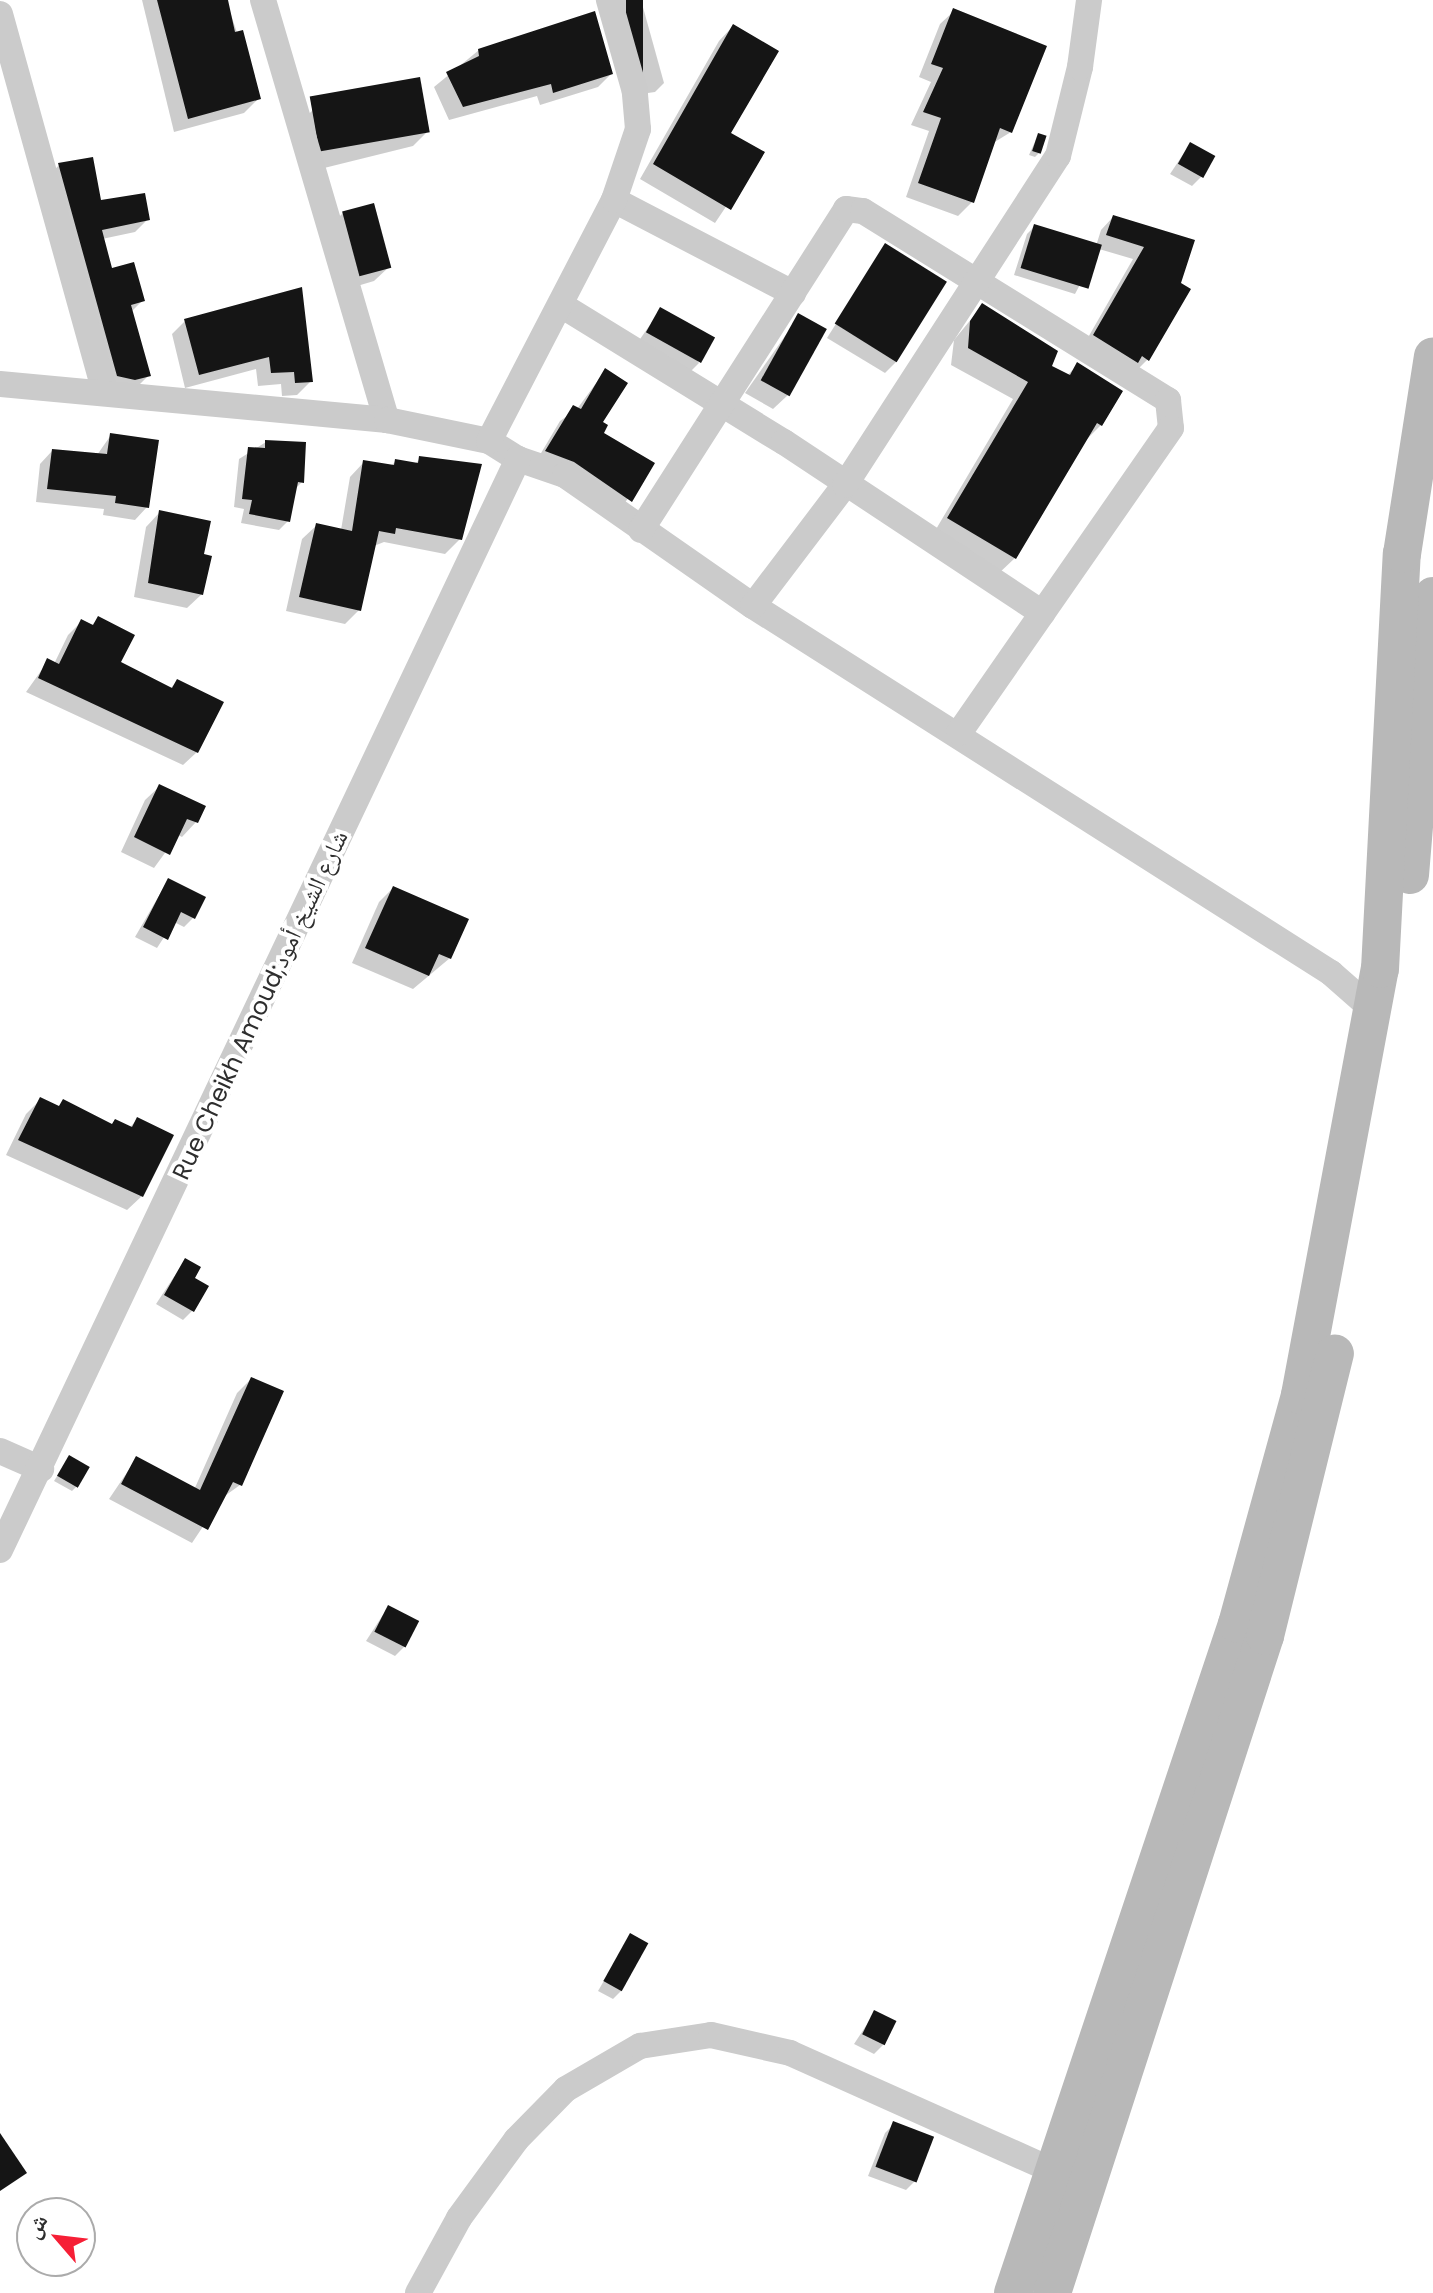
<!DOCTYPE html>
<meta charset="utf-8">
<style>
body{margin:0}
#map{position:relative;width:1433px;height:2293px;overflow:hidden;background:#fff;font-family:Poppins,"Noto Naskh Arabic",sans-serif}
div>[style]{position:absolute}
.shadow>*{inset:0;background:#0003}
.building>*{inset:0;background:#151515;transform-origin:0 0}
.street>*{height:26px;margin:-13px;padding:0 13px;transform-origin:13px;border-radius:13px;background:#cbcbcb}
.secondary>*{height:38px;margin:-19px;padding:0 19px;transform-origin:19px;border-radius:19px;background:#b8b8b8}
span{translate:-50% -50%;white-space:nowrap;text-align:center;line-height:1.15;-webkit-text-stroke:8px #fff;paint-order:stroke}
.street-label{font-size:24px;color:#2e2e2e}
.north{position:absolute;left:16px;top:2197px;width:80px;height:80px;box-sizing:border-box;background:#fff;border:2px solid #ababab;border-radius:50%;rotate:298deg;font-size:22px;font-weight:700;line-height:32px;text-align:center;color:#2e2e2e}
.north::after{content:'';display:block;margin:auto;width:28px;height:36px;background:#f61f36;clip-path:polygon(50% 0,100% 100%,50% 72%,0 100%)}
</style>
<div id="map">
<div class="shadow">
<div style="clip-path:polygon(142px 0,226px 0,259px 98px,244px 113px,174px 132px)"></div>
<div style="clip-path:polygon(615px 0,641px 0,664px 83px,655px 92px,641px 94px)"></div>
<div style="clip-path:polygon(954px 11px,1011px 132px,993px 143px,972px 202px,958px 216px,906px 197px,929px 131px,911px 125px,931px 82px,919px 77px,940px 24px)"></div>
<div style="clip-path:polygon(733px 26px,729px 133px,762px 153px,715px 223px,640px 179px,719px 41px)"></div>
<div style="clip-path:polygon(479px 50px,611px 74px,598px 87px,540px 105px,537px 96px,449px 120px,434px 87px)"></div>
<div style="clip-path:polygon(313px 110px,427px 132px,413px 146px,312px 171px,298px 124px)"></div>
<div style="clip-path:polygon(1038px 135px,1039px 153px,1035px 157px,1029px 155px)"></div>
<div style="clip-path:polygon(1190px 144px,1201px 177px,1192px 186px,1170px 174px)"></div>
<div style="clip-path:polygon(59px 165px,100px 203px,148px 219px,135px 232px,102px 239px,111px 271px,143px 300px,131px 312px,148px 376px,136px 388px,105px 388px,47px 178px)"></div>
<div style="clip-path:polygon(343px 213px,389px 267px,374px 281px,347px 289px,329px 227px)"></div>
<div style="clip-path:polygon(1113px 217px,1193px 242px,1148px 359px,1135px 372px,1082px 348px,1133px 259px,1099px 249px,1075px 294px,1014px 275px,1027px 234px,1035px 226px,1096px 246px,1101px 230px)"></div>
<div style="clip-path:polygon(885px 246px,897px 361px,885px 373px,827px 338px)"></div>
<div style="clip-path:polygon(300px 290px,311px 381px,297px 395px,282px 396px,281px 384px,258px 386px,256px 369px,185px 388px,172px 334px,185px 321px)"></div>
<div style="clip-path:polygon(982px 306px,1049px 367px,1067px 376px,1077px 365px,1101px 425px,1084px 442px,1015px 558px,997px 575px,932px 536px,1013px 399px,951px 365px,954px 340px)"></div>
<div style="clip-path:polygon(661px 309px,699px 363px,690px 372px,638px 342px)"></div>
<div style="clip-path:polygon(799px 316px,788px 395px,773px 409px,745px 393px)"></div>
<div style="clip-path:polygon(605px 371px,601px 434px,652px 464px,617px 514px,534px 465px,560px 421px,577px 409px)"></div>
<div style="clip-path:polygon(111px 435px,147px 507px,135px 520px,103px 515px,104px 509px,36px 502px,40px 464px,52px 451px,97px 455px)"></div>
<div style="clip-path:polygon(266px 442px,302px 482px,294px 490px,288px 521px,279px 530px,241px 523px,244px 509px,234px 507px,239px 459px)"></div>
<div style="clip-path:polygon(420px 459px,460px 539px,445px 554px,384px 542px,374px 546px,359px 610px,345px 624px,286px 611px,302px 539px,317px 525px,341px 530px,350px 477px,364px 462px,390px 467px,396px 461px,415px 464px)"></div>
<div style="clip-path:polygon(160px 512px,202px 556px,202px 594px,187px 608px,134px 597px,146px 527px)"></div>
<div style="clip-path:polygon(98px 619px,118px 663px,170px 689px,177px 681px,197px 752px,183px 765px,26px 692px,48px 661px,54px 664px,68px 635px,82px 621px,91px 626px)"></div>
<div style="clip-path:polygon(160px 786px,196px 822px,182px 837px,178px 835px,154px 868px,121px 852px,145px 800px)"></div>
<div style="clip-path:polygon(168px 880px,193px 918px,184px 927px,174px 922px,157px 948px,135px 937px)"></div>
<div style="clip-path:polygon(393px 888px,450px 958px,413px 989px,352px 963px,379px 902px)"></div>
<div style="clip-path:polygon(40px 1100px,57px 1108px,63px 1102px,111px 1126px,129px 1128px,137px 1120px,142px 1196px,127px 1210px,6px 1155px,26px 1114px)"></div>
<div style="clip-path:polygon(185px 1260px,192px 1279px,192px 1311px,183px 1320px,156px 1304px)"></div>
<div style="clip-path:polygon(251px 1379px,240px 1485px,222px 1498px,192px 1543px,109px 1499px,136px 1459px,194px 1490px,237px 1393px)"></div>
<div style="clip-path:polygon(69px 1457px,76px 1487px,72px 1491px,54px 1481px)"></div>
<div style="clip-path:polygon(388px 1607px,404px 1647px,395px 1656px,366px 1641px)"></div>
<div style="clip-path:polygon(630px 1936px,622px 1990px,613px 1999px,598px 1991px)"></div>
<div style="clip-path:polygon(875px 2012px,883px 2045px,874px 2054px,854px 2044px)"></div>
<div style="clip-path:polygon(894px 2124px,915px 2181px,906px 2190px,868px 2176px,885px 2133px)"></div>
</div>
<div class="building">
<div style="clip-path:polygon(157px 0,228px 0,235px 32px,243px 30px,261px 99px,188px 119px)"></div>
<div style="left:626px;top:0;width:17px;height:89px"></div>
<div style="clip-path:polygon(953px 8px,1047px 46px,1012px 133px,1000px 128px,974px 203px,918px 183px,941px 118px,923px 112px,943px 68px,931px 64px)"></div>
<div style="clip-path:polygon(595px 11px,613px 74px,553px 93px,551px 84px,463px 107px,446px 72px,479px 56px,478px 49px)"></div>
<div style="clip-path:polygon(733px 24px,779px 51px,731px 133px,765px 152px,731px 210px,653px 164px)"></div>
<div style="left:420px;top:77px;width:56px;height:112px;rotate:80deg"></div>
<div style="left:1038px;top:133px;width:9px;height:19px;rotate:18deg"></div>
<div style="left:1190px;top:142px;width:29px;height:25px;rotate:29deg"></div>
<div style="clip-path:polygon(93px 157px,101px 200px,145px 193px,150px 220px,102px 230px,112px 268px,134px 262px,145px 301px,131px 305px,151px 376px,135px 380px,117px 376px,58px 163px)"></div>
<div style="left:374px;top:203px;width:67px;height:33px;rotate:75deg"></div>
<div style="clip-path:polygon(1113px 215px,1195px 240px,1181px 283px,1191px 289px,1149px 361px,1142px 356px,1138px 363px,1093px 335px,1144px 247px,1106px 235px)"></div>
<div style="left:1034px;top:224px;width:71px;height:46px;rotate:17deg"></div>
<div style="left:885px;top:243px;width:73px;height:95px;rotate:32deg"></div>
<div style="clip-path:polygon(302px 287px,313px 382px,295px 383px,294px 372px,271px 373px,269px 357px,199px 375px,184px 319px)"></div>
<div style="clip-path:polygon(982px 303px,1058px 351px,1052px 366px,1070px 375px,1077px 362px,1123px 391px,1102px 426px,1097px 423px,1016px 559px,947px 518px,1028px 382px,968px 348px,970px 321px)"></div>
<div style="left:660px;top:307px;width:63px;height:29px;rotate:29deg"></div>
<div style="left:798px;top:313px;width:33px;height:77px;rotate:29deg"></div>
<div style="clip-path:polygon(605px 368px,628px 383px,603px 422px,608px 425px,604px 433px,655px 463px,632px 502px,574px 462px,545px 451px,573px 405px,581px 409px)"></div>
<div style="clip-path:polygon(110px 433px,159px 440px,149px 508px,115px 503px,116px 496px,47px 489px,52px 449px,107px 454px)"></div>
<div style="clip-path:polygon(265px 440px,306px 442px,304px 483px,298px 482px,290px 522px,249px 514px,252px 500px,242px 499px,248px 447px,265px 448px)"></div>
<div style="clip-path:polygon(419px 456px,482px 464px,462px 540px,396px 528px,395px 534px,379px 531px,361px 611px,299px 597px,316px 523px,352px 531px,363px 460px,394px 465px,395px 459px,418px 463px)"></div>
<div style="clip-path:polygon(159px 510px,211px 521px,204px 554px,212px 556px,203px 595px,148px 583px)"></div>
<div style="clip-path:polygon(98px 616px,135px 635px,121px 662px,172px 688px,177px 679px,224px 702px,198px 753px,38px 678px,47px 658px,59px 664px,81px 619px,93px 625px)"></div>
<div style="clip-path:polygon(159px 784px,206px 806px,198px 823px,187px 819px,170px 855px,134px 837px)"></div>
<div style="clip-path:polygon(168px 878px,206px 897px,195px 919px,181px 912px,168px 940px,143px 927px)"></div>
<div style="clip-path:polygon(393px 886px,469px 919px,451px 959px,439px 954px,429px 976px,365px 948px)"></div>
<div style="clip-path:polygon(40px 1097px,59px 1106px,63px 1099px,112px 1124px,115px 1119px,132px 1127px,137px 1117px,174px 1135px,143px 1197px,18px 1140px)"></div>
<div style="clip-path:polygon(185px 1258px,201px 1267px,195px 1278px,209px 1286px,194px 1312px,164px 1295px)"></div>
<div style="clip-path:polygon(251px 1377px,284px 1391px,242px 1486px,233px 1482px,208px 1530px,121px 1484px,136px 1456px,200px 1490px)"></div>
<div style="left:69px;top:1455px;width:24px;height:24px;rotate:30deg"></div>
<div style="left:388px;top:1605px;width:35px;height:30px;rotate:27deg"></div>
<div style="left:630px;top:1933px;width:21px;height:55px;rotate:29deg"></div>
<div style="left:874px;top:2010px;width:25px;height:27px;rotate:26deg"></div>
<div style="left:893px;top:2121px;width:44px;height:49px;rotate:21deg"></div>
<div style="clip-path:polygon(0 2133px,27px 2173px,0 2191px)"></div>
</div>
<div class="street">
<div style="left:263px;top:0;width:438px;rotate:73.6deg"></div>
<div style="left:0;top:14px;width:392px;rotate:74.5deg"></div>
<div style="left:614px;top:200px;width:202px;rotate:27.5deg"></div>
<div style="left:561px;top:305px;width:262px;rotate:31.6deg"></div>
<div style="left:784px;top:442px;width:310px;rotate:33.5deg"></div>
<div style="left:0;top:384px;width:389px;rotate:5.3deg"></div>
<div style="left:387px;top:420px;width:104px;rotate:11.6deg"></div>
<div style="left:489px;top:441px;width:34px;rotate:32deg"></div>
<div style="left:518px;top:459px;width:50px;rotate:18.8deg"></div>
<div style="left:565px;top:475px;width:229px;rotate:34.9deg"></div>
<div style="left:753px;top:606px;width:685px;rotate:32.41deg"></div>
<div style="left:1331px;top:973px;width:55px;rotate:41.3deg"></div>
<div style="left:489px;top:441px;width:271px;rotate:-62.6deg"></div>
<div style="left:614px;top:200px;width:75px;rotate:-71.3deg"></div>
<div style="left:638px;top:129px;width:37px;rotate:-95deg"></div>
<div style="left:635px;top:92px;width:96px;rotate:-105.8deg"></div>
<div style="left:641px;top:530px;width:381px;rotate:-57.4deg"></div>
<div style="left:846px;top:209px;width:17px;rotate:7deg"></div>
<div style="left:863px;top:211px;width:359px;rotate:31.8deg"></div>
<div style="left:1168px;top:400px;width:28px;rotate:84deg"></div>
<div style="left:1171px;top:428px;width:371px;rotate:124.8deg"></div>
<div style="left:753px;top:606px;width:152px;rotate:-52.8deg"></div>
<div style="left:845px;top:485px;width:392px;rotate:-57.1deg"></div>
<div style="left:1058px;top:156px;width:92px;rotate:-76.1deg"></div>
<div style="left:1080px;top:67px;width:68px;rotate:-82.3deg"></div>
<div style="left:0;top:1451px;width:45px;rotate:23.7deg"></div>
<div style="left:0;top:1550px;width:1208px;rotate:-64.6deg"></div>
<div style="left:418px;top:2293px;width:85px;rotate:-61.3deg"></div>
<div style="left:459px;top:2218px;width:97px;rotate:-53.8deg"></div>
<div style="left:516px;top:2140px;width:71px;rotate:-45.6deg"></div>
<div style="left:566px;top:2089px;width:86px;rotate:-30.2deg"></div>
<div style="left:640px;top:2046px;width:72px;rotate:-8.8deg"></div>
<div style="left:711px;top:2035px;width:81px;rotate:12.8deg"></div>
<div style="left:790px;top:2053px;width:289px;rotate:24.1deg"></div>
</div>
<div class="secondary">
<div style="left:1410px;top:875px;width:280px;rotate:-85.3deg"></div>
<div style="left:1013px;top:2293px;width:706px;rotate:-71.49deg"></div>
<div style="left:1237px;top:1624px;width:238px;rotate:-74.6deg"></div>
<div style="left:1300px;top:1395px;width:433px;rotate:-79.4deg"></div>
<div style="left:1380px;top:969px;width:416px;rotate:-87deg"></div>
<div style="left:1402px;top:554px;width:200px;rotate:-81.1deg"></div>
<div style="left:1052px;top:2293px;width:691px;rotate:-72.04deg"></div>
<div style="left:1265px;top:1636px;width:291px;rotate:-76.1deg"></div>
</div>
<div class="street-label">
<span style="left:260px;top:1005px;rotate:-65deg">Rue Cheikh Amoud;شارع الشيخ أمود</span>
</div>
<div class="north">ش</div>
</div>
